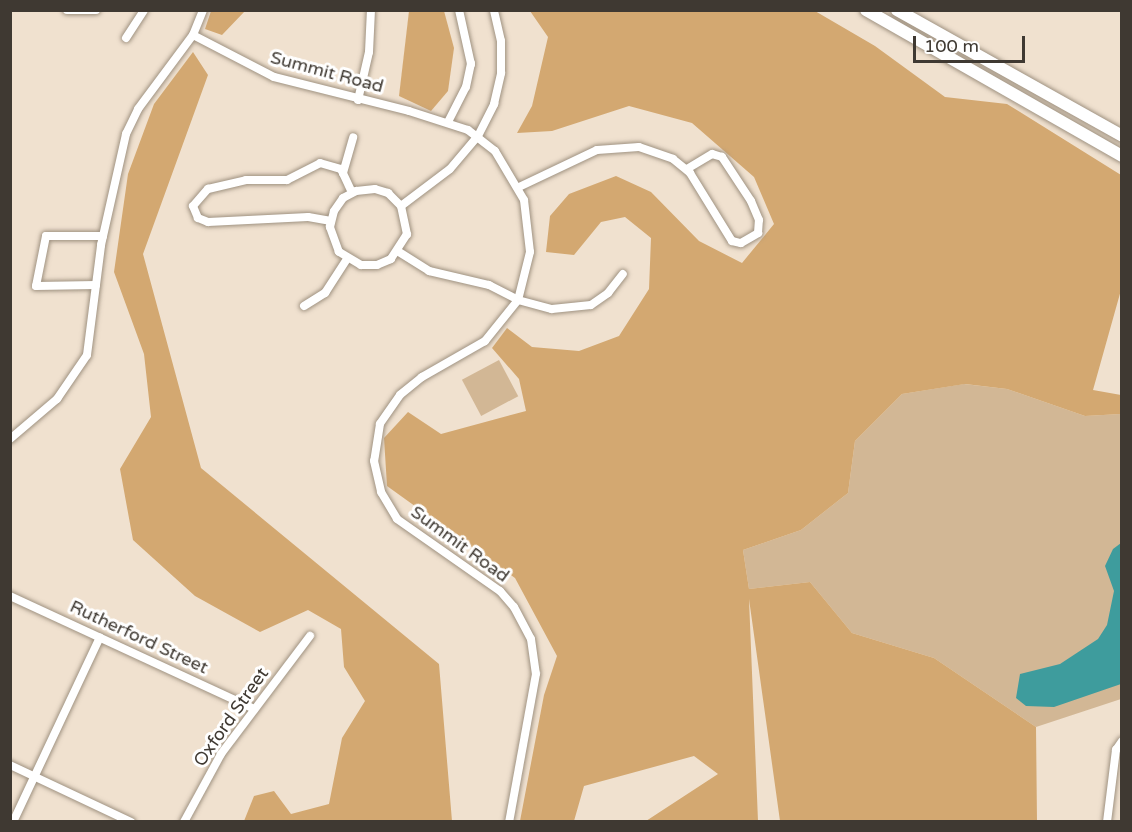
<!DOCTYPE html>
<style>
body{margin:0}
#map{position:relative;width:1132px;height:832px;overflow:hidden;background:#f0e1cf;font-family:"Varela Round",sans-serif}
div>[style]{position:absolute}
.green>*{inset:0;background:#d2b795;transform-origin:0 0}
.forest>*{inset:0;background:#d3a871}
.water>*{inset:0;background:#3e9c9d}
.roads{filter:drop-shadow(0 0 2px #9f9281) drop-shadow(0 0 2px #9f9281)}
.minor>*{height:8px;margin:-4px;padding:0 4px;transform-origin:4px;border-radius:4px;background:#fff}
.highway>*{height:12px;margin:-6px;padding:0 6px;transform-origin:6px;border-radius:6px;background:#fff}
span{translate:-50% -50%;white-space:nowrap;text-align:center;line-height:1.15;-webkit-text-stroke:6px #fff;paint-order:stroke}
.street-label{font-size:18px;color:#3f3932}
.frame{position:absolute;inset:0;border:12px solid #3f3932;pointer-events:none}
.scale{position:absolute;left:913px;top:36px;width:112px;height:27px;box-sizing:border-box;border:3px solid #3f3932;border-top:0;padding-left:8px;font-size:18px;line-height:21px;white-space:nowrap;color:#3f3932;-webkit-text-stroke:4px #fff;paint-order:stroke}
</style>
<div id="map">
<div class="green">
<div style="left:499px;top:360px;width:41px;height:42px;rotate:62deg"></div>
<div style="clip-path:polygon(964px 384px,1007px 389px,1085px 416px,1121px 414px,1121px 699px,1036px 727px,934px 658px,852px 633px,810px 582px,749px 589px,743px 550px,801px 530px,848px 493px,855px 441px,902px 394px)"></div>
</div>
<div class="forest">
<div style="clip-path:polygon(211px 11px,211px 10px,245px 11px,222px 35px,205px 29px)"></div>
<div style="clip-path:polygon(409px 11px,444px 11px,454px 48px,448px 91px,431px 111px,399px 96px)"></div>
<div style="clip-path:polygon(530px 11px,815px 11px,875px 46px,945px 97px,1007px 104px,1121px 175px,1121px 290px,1093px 390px,1121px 395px,1121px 414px,1085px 416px,1007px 389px,965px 384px,902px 394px,855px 441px,848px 493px,801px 530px,743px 550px,749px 589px,810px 582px,852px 633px,934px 658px,1036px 727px,1037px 821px,780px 821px,749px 599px,758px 821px,646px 821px,718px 774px,694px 756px,584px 786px,574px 821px,520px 821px,544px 695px,557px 656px,515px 578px,387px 486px,384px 438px,408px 412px,441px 434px,526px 411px,519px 379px,492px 348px,507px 328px,532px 347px,579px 351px,619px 336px,649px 289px,651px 238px,625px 217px,601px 222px,574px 255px,546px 252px,550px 216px,569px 194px,616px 176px,651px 192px,699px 241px,742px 263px,774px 224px,754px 177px,692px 123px,629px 106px,552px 131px,517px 133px,532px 106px,548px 37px)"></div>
<div style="clip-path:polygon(193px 52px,208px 75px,143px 254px,201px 468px,439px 664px,452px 821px,244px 821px,254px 796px,274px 791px,291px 814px,329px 804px,342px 738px,365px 701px,344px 667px,341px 629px,308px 610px,260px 632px,195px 596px,133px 540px,120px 469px,151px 417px,144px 354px,114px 272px,128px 174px,154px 104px)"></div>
</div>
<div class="water">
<div style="clip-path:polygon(1121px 543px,1121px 684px,1054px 707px,1026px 706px,1016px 698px,1020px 674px,1060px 664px,1098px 639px,1107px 625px,1114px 591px,1105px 566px,1113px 549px)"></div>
</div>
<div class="roads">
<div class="minor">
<div style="left:67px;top:10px;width:29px"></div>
<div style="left:193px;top:35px;width:91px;rotate:27.4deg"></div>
<div style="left:274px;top:77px;width:139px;rotate:14.1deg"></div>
<div style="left:409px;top:111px;width:62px;rotate:17.9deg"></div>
<div style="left:468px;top:130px;width:34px;rotate:38deg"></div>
<div style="left:495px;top:151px;width:57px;rotate:59.4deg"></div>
<div style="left:524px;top:200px;width:52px;rotate:83.4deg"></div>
<div style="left:530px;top:252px;width:49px;rotate:104deg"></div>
<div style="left:518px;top:300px;width:53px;rotate:128.8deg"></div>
<div style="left:485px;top:341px;width:73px;rotate:150.3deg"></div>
<div style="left:422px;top:377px;width:28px;rotate:141deg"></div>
<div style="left:400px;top:395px;width:35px;rotate:125deg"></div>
<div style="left:380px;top:424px;width:37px;rotate:99deg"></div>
<div style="left:374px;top:461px;width:32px;rotate:77deg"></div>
<div style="left:381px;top:492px;width:31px;rotate:59deg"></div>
<div style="left:397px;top:519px;width:126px;rotate:35deg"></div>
<div style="left:500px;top:591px;width:21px;rotate:49deg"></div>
<div style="left:514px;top:607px;width:36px;rotate:62deg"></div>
<div style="left:531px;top:639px;width:35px;rotate:82deg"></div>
<div style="left:536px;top:674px;width:150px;rotate:100.3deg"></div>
<div style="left:126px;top:38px;width:33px;rotate:-57deg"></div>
<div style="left:358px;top:100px;width:49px;rotate:-77.1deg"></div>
<div style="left:369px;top:52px;width:42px;rotate:-87.3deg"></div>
<div style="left:448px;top:122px;width:39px;rotate:-63deg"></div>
<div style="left:466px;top:87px;width:24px;rotate:-78deg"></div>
<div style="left:471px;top:64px;width:55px;rotate:-102.5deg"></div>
<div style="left:343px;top:173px;width:37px;rotate:-74deg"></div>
<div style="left:519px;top:187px;width:86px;rotate:-25.4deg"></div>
<div style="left:597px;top:150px;width:42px;rotate:-4.1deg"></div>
<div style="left:639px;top:147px;width:36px;rotate:19deg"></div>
<div style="left:673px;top:159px;width:22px;rotate:39deg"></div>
<div style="left:690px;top:173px;width:80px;rotate:58.3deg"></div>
<div style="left:732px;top:241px;width:9px;rotate:13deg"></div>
<div style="left:741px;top:243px;width:20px;rotate:-30deg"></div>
<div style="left:758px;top:233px;width:13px;rotate:-86deg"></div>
<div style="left:759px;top:220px;width:21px;rotate:-113deg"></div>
<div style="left:751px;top:201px;width:53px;rotate:-123.4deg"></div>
<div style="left:722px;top:157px;width:10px;rotate:-163deg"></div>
<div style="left:712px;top:154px;width:29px;rotate:149deg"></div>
<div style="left:401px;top:206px;width:29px;rotate:78deg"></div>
<div style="left:407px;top:234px;width:30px;rotate:123deg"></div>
<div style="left:391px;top:259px;width:15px;rotate:157deg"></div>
<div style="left:377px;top:265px;width:16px;rotate:180deg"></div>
<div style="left:361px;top:265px;width:26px;rotate:-149deg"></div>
<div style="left:339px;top:252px;width:27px;rotate:-110deg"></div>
<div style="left:330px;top:227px;width:16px;rotate:-76deg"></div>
<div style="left:334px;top:211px;width:16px;rotate:-55deg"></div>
<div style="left:343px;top:198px;width:15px;rotate:-28deg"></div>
<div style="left:356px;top:191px;width:19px;rotate:-6deg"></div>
<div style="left:375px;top:189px;width:14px;rotate:17deg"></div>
<div style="left:388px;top:193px;width:18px;rotate:45deg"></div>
<div style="left:401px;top:206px;width:61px;rotate:-37.1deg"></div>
<div style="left:450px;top:169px;width:43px;rotate:-49.7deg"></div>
<div style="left:478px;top:136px;width:36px;rotate:-63deg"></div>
<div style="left:494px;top:104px;width:32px;rotate:-77deg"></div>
<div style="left:501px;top:73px;width:32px;rotate:-90deg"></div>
<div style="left:501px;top:41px;width:32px;rotate:-103deg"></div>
<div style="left:331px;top:221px;width:23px;rotate:-170deg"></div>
<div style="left:308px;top:217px;width:100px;rotate:177.1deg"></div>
<div style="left:208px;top:222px;width:11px;rotate:-158deg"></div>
<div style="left:198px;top:218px;width:13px;rotate:-113deg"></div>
<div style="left:193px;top:206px;width:23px;rotate:-49deg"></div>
<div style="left:208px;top:189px;width:39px;rotate:-13deg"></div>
<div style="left:246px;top:180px;width:41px"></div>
<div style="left:287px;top:180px;width:37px;rotate:-27deg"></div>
<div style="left:320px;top:163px;width:22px;rotate:16deg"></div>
<div style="left:341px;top:169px;width:26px;rotate:65deg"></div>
<div style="left:399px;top:252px;width:36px;rotate:32deg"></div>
<div style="left:429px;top:271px;width:62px;rotate:13.1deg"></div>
<div style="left:489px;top:285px;width:33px;rotate:27deg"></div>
<div style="left:518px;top:300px;width:35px;rotate:15deg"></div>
<div style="left:552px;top:309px;width:39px;rotate:-6deg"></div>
<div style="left:591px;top:305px;width:21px;rotate:-35deg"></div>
<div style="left:608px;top:293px;width:24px;rotate:-52deg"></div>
<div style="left:96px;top:285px;width:60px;rotate:179deg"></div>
<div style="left:36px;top:286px;width:51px;rotate:-78.7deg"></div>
<div style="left:46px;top:236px;width:57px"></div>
<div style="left:304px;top:306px;width:25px;rotate:-32deg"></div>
<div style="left:325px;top:293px;width:40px;rotate:-57.1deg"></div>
<div style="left:10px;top:439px;width:62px;rotate:-40.4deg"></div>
<div style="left:57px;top:399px;width:53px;rotate:-55.7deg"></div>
<div style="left:87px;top:355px;width:111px;rotate:-82.7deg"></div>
<div style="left:101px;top:245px;width:114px;rotate:-77.3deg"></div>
<div style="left:126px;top:134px;width:28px;rotate:-64deg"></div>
<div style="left:138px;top:109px;width:92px;rotate:-53.4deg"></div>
<div style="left:193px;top:35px;width:27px;rotate:-68deg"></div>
<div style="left:10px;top:596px;width:269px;rotate:24.8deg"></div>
<div style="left:10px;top:765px;width:134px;rotate:25.2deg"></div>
<div style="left:13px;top:822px;width:204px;rotate:-64.8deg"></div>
<div style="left:184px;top:822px;width:77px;rotate:-61.4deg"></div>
<div style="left:221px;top:754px;width:148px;rotate:-53deg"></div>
<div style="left:1107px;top:822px;width:73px;rotate:-82.9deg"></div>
<div style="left:1116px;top:750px;width:11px;rotate:-56deg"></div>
</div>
<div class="highway">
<div style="left:866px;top:10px;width:295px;rotate:29.7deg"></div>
<div style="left:897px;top:10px;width:258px;rotate:29.2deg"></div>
</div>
</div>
<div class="street-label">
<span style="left:327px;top:72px;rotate:15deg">Summit Road</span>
<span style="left:460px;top:544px;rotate:36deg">Summit Road</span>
<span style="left:139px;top:637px;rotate:25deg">Rutherford Street</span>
<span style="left:231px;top:717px;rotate:-55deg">Oxford Street</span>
</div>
<div class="frame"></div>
<div class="scale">100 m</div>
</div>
